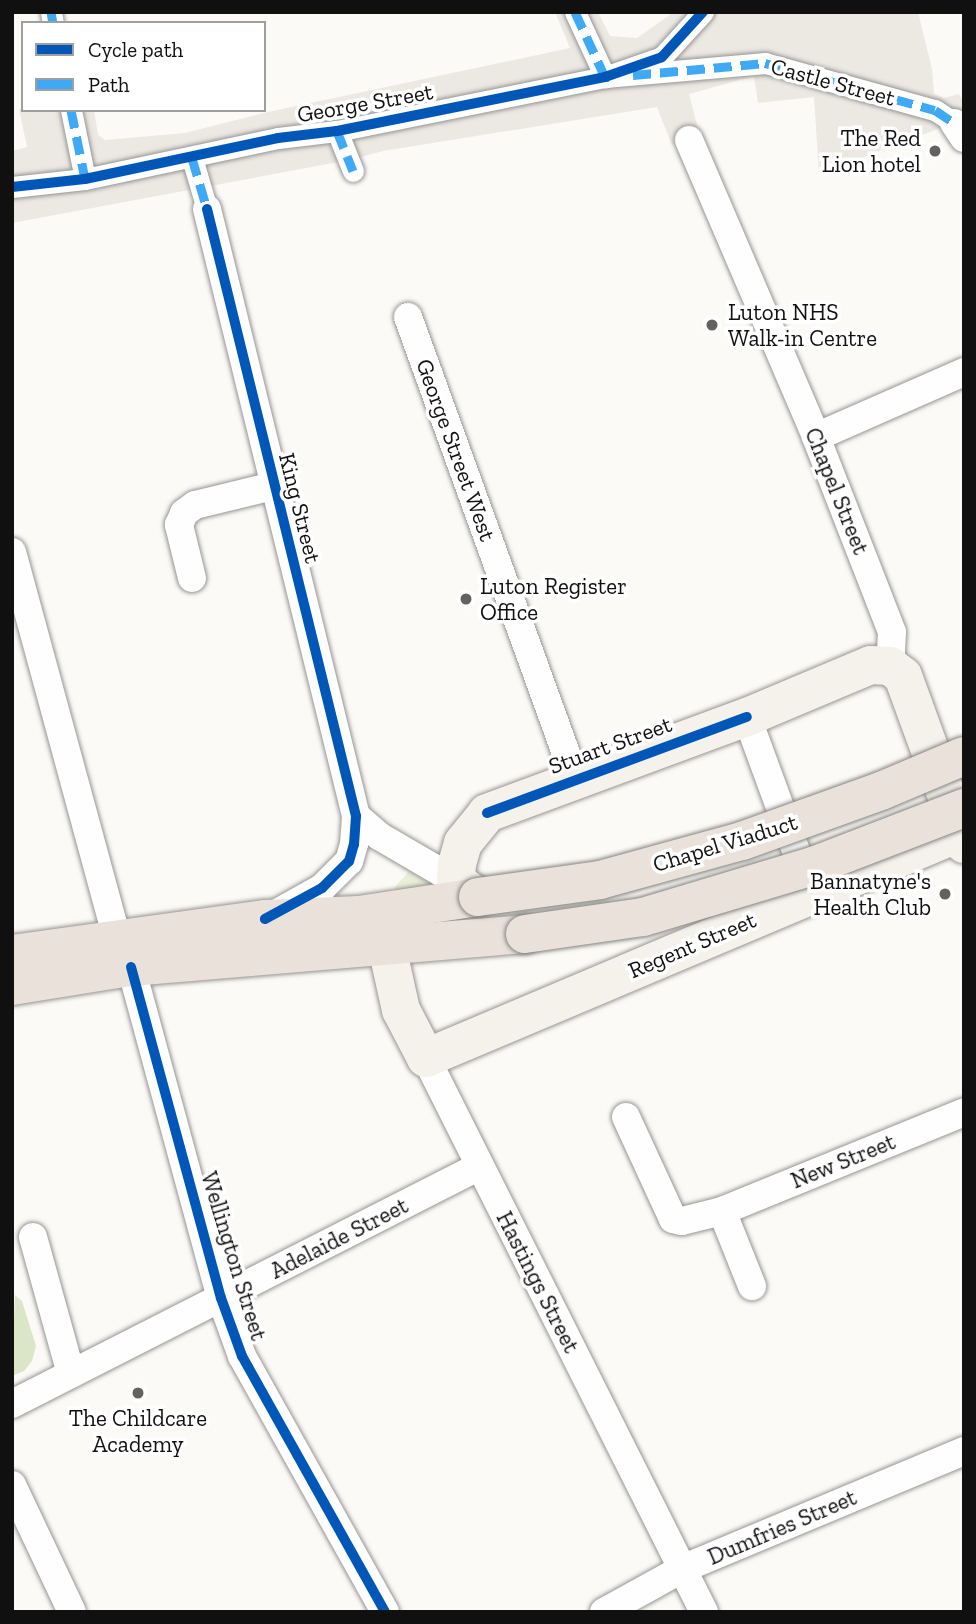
<!DOCTYPE html>
<style>
body{margin:0}
#map{position:relative;width:976px;height:1624px;overflow:hidden;background:#fcfaf6;font-family:"Zilla Slab",serif}
div>[style]{position:absolute}
.green>*{inset:0;background:#e9f0d8}
.forest>*{inset:0;background:#dae6c7}
.plaza>*{inset:0;background:#ece8e2}
.roads{filter:drop-shadow(0 0 2px #969594) drop-shadow(0 0 2px #969594)}
.pedestrian>*{height:21px;margin:-10.5px;padding:0 10.5px;transform-origin:10.5px;border-radius:10.5px;background:#fffefe}
.minor>*{height:28px;margin:-14px;padding:0 14px;transform-origin:14px;border-radius:14px;background:#fffefe}
.secondary>*{height:38px;margin:-19px;padding:0 19px;transform-origin:19px;border-radius:19px;background:#f5f2ec}
.trunk>*{height:38px;margin:-19px;padding:0 19px;transform-origin:19px;border-radius:19px;background:#eae2da}
.bridges{filter:drop-shadow(0 0 2px #848381) drop-shadow(0 0 2px #848381)}
.trunk-bridge>*{height:38px;margin:-19px;padding:0 19px;transform-origin:19px;border-radius:19px;background:#eae2da}
.quiet>*{height:9px;margin-top:-4.5px;transform-origin:0;background:repeating-linear-gradient(90deg,#3fa9f5 0 18px,transparent 0 27px)}
.cycleway>*{height:10px;margin:-5px;padding:0 5px;transform-origin:5px;border-radius:5px;background:#0057b8}
.dots>*{width:19px;height:19px;translate:-50% -50%;box-sizing:border-box;border:4px solid #fff;border-radius:50%}
span{translate:-50% -50%;white-space:nowrap;text-align:center;line-height:1.15;-webkit-text-stroke:7px #fff;paint-order:stroke}
.street-label{font-size:23px;color:#101010}
.poi-label{font-size:23px;color:#101010}
.right{translate:-100% -50%;text-align:right}
.left{translate:0 -50%;text-align:left}
.frame{position:absolute;inset:0;border:14px solid #101010;pointer-events:none}
.legend{position:absolute;left:21px;top:21px;width:245px;height:91px;box-sizing:border-box;background:#fff;border:2px solid #9f9f9f;margin:0;padding:9px 12px;list-style:none;font-size:21px;color:#101010}
.legend li{display:flex;align-items:center;gap:14px;height:35px}
.legend b{width:35px;border:2px solid #9f9f9f}
</style>
<div id="map">
<div class="green">
<div style="clip-path:polygon(409px 871px,430px 881px,431px 888px,397px 891px,395px 887px)"></div>
</div>
<div class="forest">
<div style="clip-path:polygon(15px 1295px,22px 1301px,36px 1346px,32px 1361px,24px 1371px,12px 1376px)"></div>
</div>
<div class="plaza">
<div style="clip-path:polygon(555px 12px,598px 12px,610px 36px,637px 38px,674px 12px,918px 12px,932px 69px,934px 94px,944px 98px,959px 94px,964px 103px,964px 119px,819px 174px,814px 97px,758px 103px,754px 76px,689px 94px,700px 136px,672px 145px,657px 107px,383px 151px,349px 160px,12px 223px,12px 151px,27px 147px,19px 109px,94px 110px,98px 135px,105px 140px,185px 133px,268px 112px,570px 48px)"></div>
</div>
<div class="roads">
<div class="pedestrian">
<div style="left:51px;top:12px;width:11px;rotate:80deg"></div>
<div style="left:575px;top:12px;width:72px;rotate:65.2deg"></div>
<div style="left:605px;top:77px;width:161px;rotate:-5deg"></div>
<div style="left:765px;top:63px;width:176px;rotate:15.5deg"></div>
<div style="left:935px;top:110px;width:23px;rotate:34deg"></div>
<div style="left:71px;top:110px;width:70px;rotate:78.5deg"></div>
<div style="left:337px;top:131px;width:43px;rotate:68.2deg"></div>
<div style="left:192px;top:158px;width:53px;rotate:73.6deg"></div>
<div style="left:12px;top:187px;width:73px;rotate:-6.3deg"></div>
<div style="left:85px;top:179px;width:197px;rotate:-12deg"></div>
<div style="left:278px;top:138px;width:59px;rotate:-6.8deg"></div>
<div style="left:337px;top:131px;width:273px;rotate:-11.4deg"></div>
<div style="left:605px;top:77px;width:60px;rotate:-19.3deg"></div>
<div style="left:662px;top:57px;width:61px;rotate:-47.7deg"></div>
</div>
<div class="minor">
<div style="left:954px;top:123px;width:18px;rotate:56deg"></div>
<div style="left:689px;top:140px;width:323px;rotate:66.8deg"></div>
<div style="left:816px;top:437px;width:209px;rotate:68.7deg"></div>
<div style="left:892px;top:632px;width:34px;rotate:93deg"></div>
<div style="left:207px;top:209px;width:625px;rotate:76.21deg"></div>
<div style="left:356px;top:816px;width:28px;rotate:94deg"></div>
<div style="left:354px;top:844px;width:18px;rotate:106deg"></div>
<div style="left:349px;top:861px;width:38px;rotate:135deg"></div>
<div style="left:322px;top:888px;width:62px;rotate:150.9deg"></div>
<div style="left:408px;top:317px;width:493px;rotate:70.1deg"></div>
<div style="left:816px;top:437px;width:162px;rotate:-23.7deg"></div>
<div style="left:12px;top:552px;width:400px;rotate:74.8deg"></div>
<div style="left:192px;top:578px;width:55px;rotate:-103.8deg"></div>
<div style="left:179px;top:525px;width:13px;rotate:-67deg"></div>
<div style="left:184px;top:513px;width:14px;rotate:-36deg"></div>
<div style="left:195px;top:505px;width:80px;rotate:-13.7deg"></div>
<div style="left:747px;top:717px;width:180px;rotate:69.9deg"></div>
<div style="left:356px;top:816px;width:30px;rotate:41deg"></div>
<div style="left:379px;top:836px;width:89px;rotate:30.3deg"></div>
<div style="left:131px;top:967px;width:343px;rotate:74.8deg"></div>
<div style="left:221px;top:1298px;width:62px;rotate:70.1deg"></div>
<div style="left:242px;top:1356px;width:293px;rotate:60.8deg"></div>
<div style="left:426px;top:1058px;width:620px;rotate:63.35deg"></div>
<div style="left:626px;top:1117px;width:112px;rotate:65.3deg"></div>
<div style="left:673px;top:1219px;width:9px;rotate:13deg"></div>
<div style="left:682px;top:1221px;width:41px;rotate:-14deg"></div>
<div style="left:722px;top:1211px;width:81px;rotate:68.2deg"></div>
<div style="left:722px;top:1211px;width:261px;rotate:-22.2deg"></div>
<div style="left:33px;top:1237px;width:142px;rotate:74.5deg"></div>
<div style="left:12px;top:1404px;width:523px;rotate:-26.96deg"></div>
<div style="left:12px;top:1485px;width:140px;rotate:64.7deg"></div>
<div style="left:604px;top:1612px;width:89px;rotate:-28.9deg"></div>
<div style="left:682px;top:1569px;width:306px;rotate:-22.7deg"></div>
</div>
<div class="secondary">
<div style="left:478px;top:897px;width:27px;rotate:-144deg"></div>
<div style="left:456px;top:881px;width:17px;rotate:-87deg"></div>
<div style="left:457px;top:864px;width:22px;rotate:-74deg"></div>
<div style="left:463px;top:843px;width:38px;rotate:-51deg"></div>
<div style="left:487px;top:813px;width:277px;rotate:-20.3deg"></div>
<div style="left:747px;top:717px;width:134px;rotate:-22.8deg"></div>
<div style="left:871px;top:665px;width:19px;rotate:3deg"></div>
<div style="left:890px;top:666px;width:16px;rotate:38deg"></div>
<div style="left:903px;top:676px;width:179px;rotate:70deg"></div>
<div style="left:387px;top:947px;width:65px;rotate:77.5deg"></div>
<div style="left:401px;top:1010px;width:54px;rotate:62.5deg"></div>
<div style="left:426px;top:1058px;width:579px;rotate:-22.89deg"></div>
</div>
<div class="trunk">
<div style="left:12px;top:954px;width:255px;rotate:-7.9deg"></div>
<div style="left:265px;top:919px;width:94px;rotate:-2.4deg"></div>
<div style="left:359px;top:915px;width:120px;rotate:-8.6deg"></div>
<div style="left:12px;top:986px;width:121px;rotate:-9.1deg"></div>
<div style="left:131px;top:967px;width:395px;rotate:-4.8deg"></div>
</div>
</div>
<div class="bridges">
<div class="trunk-bridge">
<div style="left:478px;top:897px;width:123px;rotate:-7.9deg"></div>
<div style="left:600px;top:880px;width:147px;rotate:-15.4deg"></div>
<div style="left:742px;top:841px;width:148px;rotate:-19.8deg"></div>
<div style="left:881px;top:791px;width:90px;rotate:-22.9deg"></div>
<div style="left:525px;top:934px;width:119px;rotate:-8.2deg"></div>
<div style="left:643px;top:917px;width:181px;rotate:-16.7deg"></div>
<div style="left:816px;top:865px;width:159px;rotate:-21.1deg"></div>
</div>
</div>
<div class="quiet">
<div style="left:51px;top:12px;width:11px;rotate:80deg"></div>
<div style="left:575px;top:12px;width:72px;rotate:65.2deg"></div>
<div style="left:605px;top:77px;width:4px"></div>
<div style="left:633px;top:75px;width:133px;rotate:-5.2deg"></div>
<div style="left:765px;top:63px;width:176px;rotate:15.5deg"></div>
<div style="left:935px;top:110px;width:23px;rotate:34deg"></div>
<div style="left:71px;top:110px;width:70px;rotate:78.5deg"></div>
<div style="left:337px;top:131px;width:43px;rotate:68.2deg"></div>
<div style="left:192px;top:158px;width:53px;rotate:73.6deg"></div>
</div>
<div class="cycleway">
<div style="left:12px;top:187px;width:73px;rotate:-6.3deg"></div>
<div style="left:85px;top:179px;width:197px;rotate:-12deg"></div>
<div style="left:278px;top:138px;width:59px;rotate:-6.8deg"></div>
<div style="left:337px;top:131px;width:273px;rotate:-11.4deg"></div>
<div style="left:605px;top:77px;width:60px;rotate:-19.3deg"></div>
<div style="left:662px;top:57px;width:61px;rotate:-47.7deg"></div>
<div style="left:207px;top:209px;width:625px;rotate:76.21deg"></div>
<div style="left:356px;top:816px;width:28px;rotate:94deg"></div>
<div style="left:354px;top:844px;width:18px;rotate:106deg"></div>
<div style="left:349px;top:861px;width:38px;rotate:135deg"></div>
<div style="left:322px;top:888px;width:65px;rotate:151.5deg"></div>
<div style="left:487px;top:813px;width:277px;rotate:-20.3deg"></div>
<div style="left:131px;top:967px;width:343px;rotate:74.8deg"></div>
<div style="left:221px;top:1298px;width:62px;rotate:70.1deg"></div>
<div style="left:242px;top:1356px;width:293px;rotate:60.8deg"></div>
</div>
<div class="dots">
<div style="left:935px;top:151px;background:#636260"></div>
<div style="left:712px;top:325px;background:#636260"></div>
<div style="left:466px;top:599px;background:#636260"></div>
<div style="left:945px;top:894px;background:#636260"></div>
<div style="left:138px;top:1393px;background:#636260"></div>
</div>
<div class="street-label">
<span style="left:833px;top:82px;rotate:15deg">Castle Street</span>
<span style="left:365px;top:103px;rotate:-10deg">George Street</span>
<span style="left:456px;top:450px;rotate:70deg">George Street West</span>
<span style="left:837px;top:491px;rotate:68deg">Chapel Street</span>
<span style="left:300px;top:508px;rotate:76deg">King Street</span>
<span style="left:610px;top:745px;rotate:-20deg">Stuart Street</span>
<span style="left:725px;top:843px;rotate:-17deg">Chapel Viaduct</span>
<span style="left:692px;top:945px;rotate:-23deg">Regent Street</span>
<span style="left:843px;top:1161px;rotate:-22deg">New Street</span>
<span style="left:339px;top:1238px;rotate:-27deg">Adelaide Street</span>
<span style="left:234px;top:1256px;rotate:73deg">Wellington Street</span>
<span style="left:538px;top:1282px;rotate:63deg">Hastings Street</span>
<span style="left:782px;top:1527px;rotate:-23deg">Dumfries Street</span>
</div>
<div class="poi-label">
<span class="right" style="left:921px;top:151px">The Red<br>Lion hotel</span>
<span class="left" style="left:728px;top:325px">Luton NHS<br>Walk-in Centre</span>
<span class="left" style="left:480px;top:599px">Luton Register<br>Office</span>
<span class="right" style="left:931px;top:894px">Bannatyne's<br>Health Club</span>
<span style="left:138px;top:1431px">The Childcare<br>Academy</span>
</div>
<div class="frame"></div>
<ul class="legend">
<li><b style="height:9px;background:#0057b8"></b>Cycle path</li>
<li><b style="height:9px;background:#3fa9f5"></b>Path</li>
</ul>
</div>
